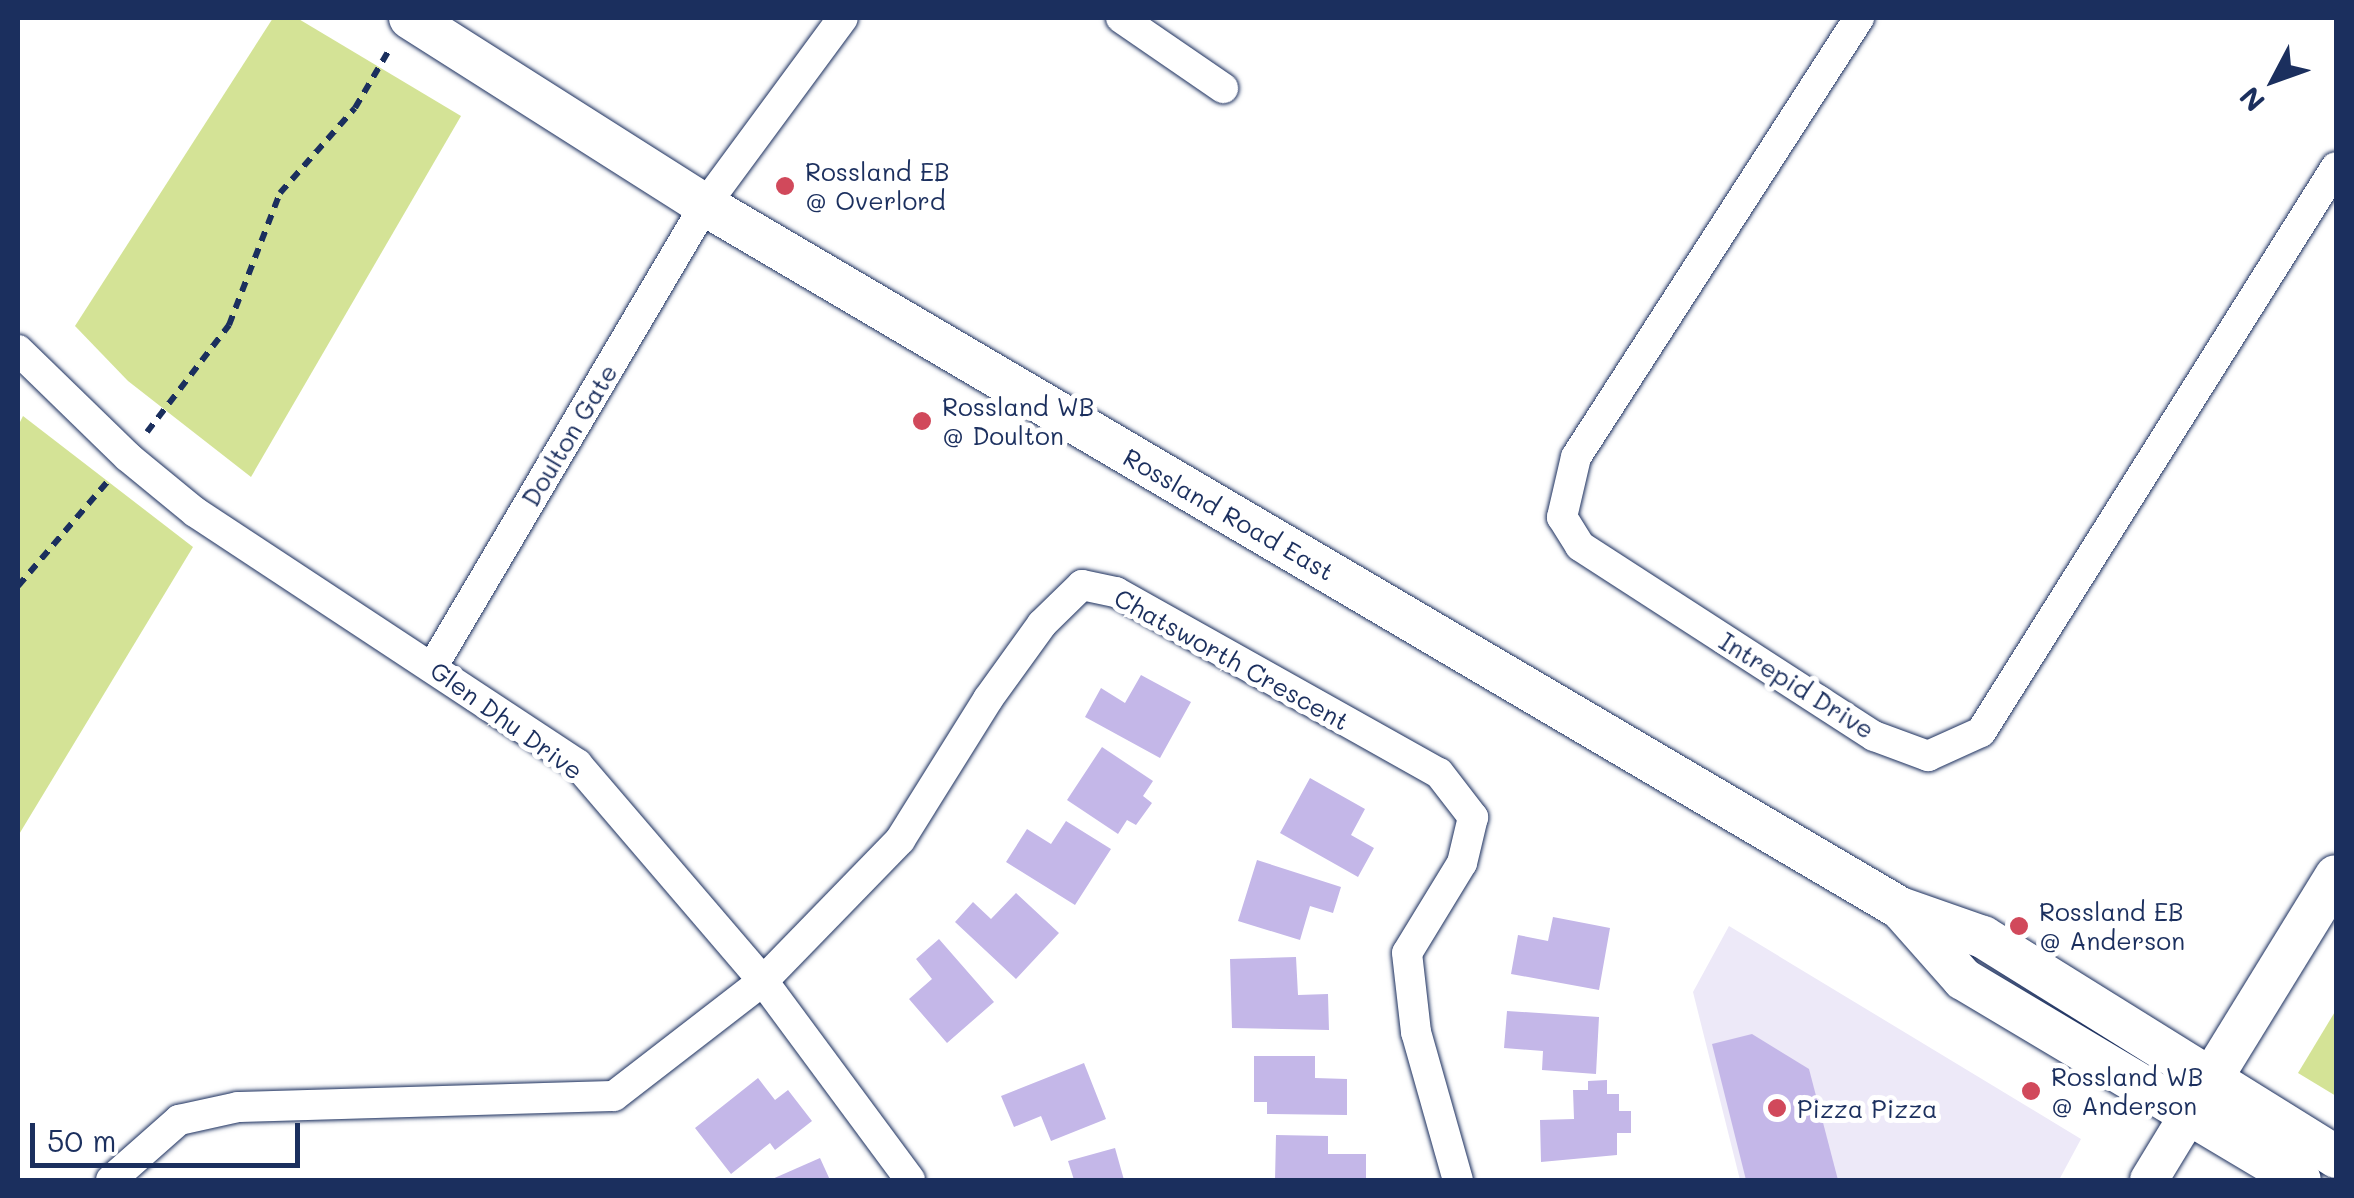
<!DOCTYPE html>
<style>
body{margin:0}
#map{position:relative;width:2354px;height:1198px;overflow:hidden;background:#fff;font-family:Mali,sans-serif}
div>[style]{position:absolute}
.built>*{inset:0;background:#ede9f8}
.green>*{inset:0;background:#d4e396}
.building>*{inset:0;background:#c4b7e8}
.path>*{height:6px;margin-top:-3px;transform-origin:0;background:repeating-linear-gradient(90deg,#1b2f5e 0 10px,transparent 0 18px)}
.roads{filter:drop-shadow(0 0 2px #1b2f5e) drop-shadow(0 0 2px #1b2f5e)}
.minor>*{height:30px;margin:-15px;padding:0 15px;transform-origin:15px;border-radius:15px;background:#fff}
.tertiary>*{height:38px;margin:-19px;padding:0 19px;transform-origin:19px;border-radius:19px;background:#fff}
.secondary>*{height:42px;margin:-21px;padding:0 21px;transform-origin:21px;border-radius:21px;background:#fff}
.dots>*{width:28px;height:28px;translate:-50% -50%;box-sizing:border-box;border:5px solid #fff;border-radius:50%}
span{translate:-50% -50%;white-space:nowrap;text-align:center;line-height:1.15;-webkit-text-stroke:10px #fff;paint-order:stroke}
.poi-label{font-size:25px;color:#1b2f5e}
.left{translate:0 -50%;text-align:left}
.street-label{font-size:25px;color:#1b2f5e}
.frame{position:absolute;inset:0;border:20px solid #1b2f5e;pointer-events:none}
.north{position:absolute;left:2224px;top:30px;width:100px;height:100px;-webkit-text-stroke:8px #fff;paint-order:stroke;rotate:229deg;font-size:28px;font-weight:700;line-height:40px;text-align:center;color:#1b2f5e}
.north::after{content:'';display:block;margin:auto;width:35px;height:45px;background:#1b2f5e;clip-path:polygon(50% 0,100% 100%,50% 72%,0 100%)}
.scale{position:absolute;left:30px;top:1123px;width:270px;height:45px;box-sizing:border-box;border:5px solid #1b2f5e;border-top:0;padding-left:12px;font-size:30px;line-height:35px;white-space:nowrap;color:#1b2f5e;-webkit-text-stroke:8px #fff;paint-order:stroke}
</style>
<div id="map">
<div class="built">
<div style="clip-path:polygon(1729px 926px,2081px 1139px,2059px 1180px,1740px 1180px,1693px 992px)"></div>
</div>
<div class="green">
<div style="clip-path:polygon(273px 18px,297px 18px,461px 116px,251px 477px,128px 381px,75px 326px)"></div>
<div style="clip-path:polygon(23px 416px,193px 547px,18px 836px,18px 426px)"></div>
<div style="clip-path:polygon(2336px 1010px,2336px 1096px,2298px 1073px)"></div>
</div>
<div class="building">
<div style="clip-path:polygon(1141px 675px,1191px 702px,1160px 758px,1085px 717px,1101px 688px,1125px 703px)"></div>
<div style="clip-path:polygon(1102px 747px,1153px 781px,1143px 796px,1152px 803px,1136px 825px,1127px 820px,1118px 834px,1067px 800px)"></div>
<div style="clip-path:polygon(1310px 778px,1365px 809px,1351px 835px,1374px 848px,1358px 877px,1280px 833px)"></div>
<div style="clip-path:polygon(1066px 821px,1111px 849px,1075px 905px,1006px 862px,1027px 829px,1051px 844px)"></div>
<div style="clip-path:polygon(1257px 860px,1341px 887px,1333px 913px,1310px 906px,1300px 940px,1238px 921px)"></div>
<div style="clip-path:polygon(1016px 893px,1059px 933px,1016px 979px,955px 922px,973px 902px,991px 919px)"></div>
<div style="clip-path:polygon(1553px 917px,1610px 928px,1599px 990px,1511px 974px,1518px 935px,1548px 941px)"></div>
<div style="clip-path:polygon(939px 939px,994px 1002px,947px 1043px,909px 999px,932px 979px,916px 959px)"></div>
<div style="clip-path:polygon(1296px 957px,1298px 995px,1328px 994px,1329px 1030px,1232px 1028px,1230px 959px)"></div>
<div style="clip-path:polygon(1507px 1011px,1599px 1017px,1596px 1074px,1542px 1070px,1543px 1051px,1504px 1048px)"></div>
<div style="clip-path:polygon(1752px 1034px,1809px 1069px,1838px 1180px,1746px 1180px,1712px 1044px)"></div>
<div style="clip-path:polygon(1254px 1056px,1315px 1056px,1315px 1078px,1347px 1079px,1347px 1115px,1267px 1114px,1267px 1102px,1254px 1102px)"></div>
<div style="clip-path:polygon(1084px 1063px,1106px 1119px,1051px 1141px,1041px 1116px,1014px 1127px,1001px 1096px)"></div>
<div style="clip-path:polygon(758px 1078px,775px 1100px,788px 1090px,812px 1121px,775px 1150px,770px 1143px,731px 1174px,695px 1128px)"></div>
<div style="clip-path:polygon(1607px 1080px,1607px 1094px,1619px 1094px,1619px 1111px,1631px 1111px,1631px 1133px,1617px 1133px,1617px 1155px,1541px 1162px,1540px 1120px,1574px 1119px,1573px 1090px,1588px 1090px,1588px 1081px)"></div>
<div style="clip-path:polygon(1276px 1135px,1328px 1136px,1328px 1154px,1366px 1154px,1366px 1180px,1275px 1180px)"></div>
<div style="clip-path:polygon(1115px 1148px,1124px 1180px,1074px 1180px,1068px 1161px)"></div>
<div style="clip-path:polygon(820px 1158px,830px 1180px,770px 1180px)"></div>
</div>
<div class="path">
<div style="left:147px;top:432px;width:135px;rotate:-52.5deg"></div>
<div style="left:229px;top:325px;width:142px;rotate:-68.9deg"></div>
<div style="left:280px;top:193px;width:113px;rotate:-48.6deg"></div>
<div style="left:355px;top:108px;width:67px;rotate:-59.6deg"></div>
<div style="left:18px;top:586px;width:138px;rotate:-49.4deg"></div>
</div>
<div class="roads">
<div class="minor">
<div style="left:1121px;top:18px;width:124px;rotate:34.5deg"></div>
<div style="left:1859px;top:18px;width:522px;rotate:122.81deg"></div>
<div style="left:1576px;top:457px;width:62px;rotate:103.1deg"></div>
<div style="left:1562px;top:517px;width:34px;rotate:58deg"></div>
<div style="left:1580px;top:546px;width:350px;rotate:32.9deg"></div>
<div style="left:1874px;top:736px;width:58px;rotate:20.3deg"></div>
<div style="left:1928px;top:756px;width:58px;rotate:-24.4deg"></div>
<div style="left:1981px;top:732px;width:667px;rotate:-57.86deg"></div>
<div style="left:18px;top:350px;width:153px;rotate:44.2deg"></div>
<div style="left:128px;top:457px;width:87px;rotate:39.4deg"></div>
<div style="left:195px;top:512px;width:458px;rotate:33.4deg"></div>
<div style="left:577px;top:764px;width:286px;rotate:49.4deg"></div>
<div style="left:763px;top:981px;width:247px;rotate:53.5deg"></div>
<div style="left:433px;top:666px;width:535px;rotate:-59.46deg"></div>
<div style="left:705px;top:205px;width:232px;rotate:-53.6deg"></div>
<div style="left:111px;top:1180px;width:91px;rotate:-41.4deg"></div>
<div style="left:179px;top:1120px;width:60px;rotate:-12.4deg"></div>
<div style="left:238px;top:1107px;width:376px;rotate:-1.7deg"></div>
<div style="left:614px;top:1096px;width:188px;rotate:-37.7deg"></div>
<div style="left:763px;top:981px;width:197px;rotate:-45.8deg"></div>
<div style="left:900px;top:840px;width:166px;rotate:-58deg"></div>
<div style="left:988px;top:699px;width:92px;rotate:-54.2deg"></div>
<div style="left:1042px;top:624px;width:56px;rotate:-44.3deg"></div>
<div style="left:1082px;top:585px;width:35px;rotate:12deg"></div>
<div style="left:1116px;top:592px;width:370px;rotate:29.3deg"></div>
<div style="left:1439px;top:773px;width:56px;rotate:52.3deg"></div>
<div style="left:1473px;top:817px;width:47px;rotate:103.4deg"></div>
<div style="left:1462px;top:863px;width:105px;rotate:121.4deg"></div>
<div style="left:1407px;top:953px;width:80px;rotate:83.5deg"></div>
<div style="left:1416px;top:1032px;width:154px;rotate:74.2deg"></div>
</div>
<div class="tertiary">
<div style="left:2149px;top:1180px;width:108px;rotate:-58.7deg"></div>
</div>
<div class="secondary">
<div style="left:410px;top:18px;width:349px;rotate:32.4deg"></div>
<div style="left:705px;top:205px;width:1386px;rotate:30.47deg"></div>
<div style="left:1900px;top:908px;width:88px;rotate:19.3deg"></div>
<div style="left:1983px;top:937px;width:416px;rotate:31.9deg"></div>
<div style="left:1902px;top:910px;width:92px;rotate:48.5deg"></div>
<div style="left:1963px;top:979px;width:392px;rotate:30.8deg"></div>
<div style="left:2211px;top:1079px;width:238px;rotate:-58.4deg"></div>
</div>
</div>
<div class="dots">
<div style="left:785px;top:186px;background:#d1495b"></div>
<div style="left:922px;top:421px;background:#d1495b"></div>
<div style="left:2019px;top:926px;background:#d1495b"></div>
<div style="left:2031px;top:1091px;background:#d1495b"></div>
<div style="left:1777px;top:1108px;background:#d1495b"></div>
</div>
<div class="poi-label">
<span class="left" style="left:805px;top:186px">Rossland EB<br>@ Overlord</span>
<span class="left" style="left:942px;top:421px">Rossland WB<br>@ Doulton</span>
<span class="left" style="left:2039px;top:926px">Rossland EB<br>@ Anderson</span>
<span class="left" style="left:2051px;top:1091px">Rossland WB<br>@ Anderson</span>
<span class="left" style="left:1797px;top:1108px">Pizza Pizza</span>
</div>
<div class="street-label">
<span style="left:569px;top:435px;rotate:-59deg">Doulton Gate</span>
<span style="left:1229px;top:514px;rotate:30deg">Rossland Road East</span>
<span style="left:1232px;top:659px;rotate:29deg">Chatsworth Crescent</span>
<span style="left:1797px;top:685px;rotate:32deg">Intrepid Drive</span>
<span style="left:507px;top:720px;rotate:36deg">Glen Dhu Drive</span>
</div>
<div class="frame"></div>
<div class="north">N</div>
<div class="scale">50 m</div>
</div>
